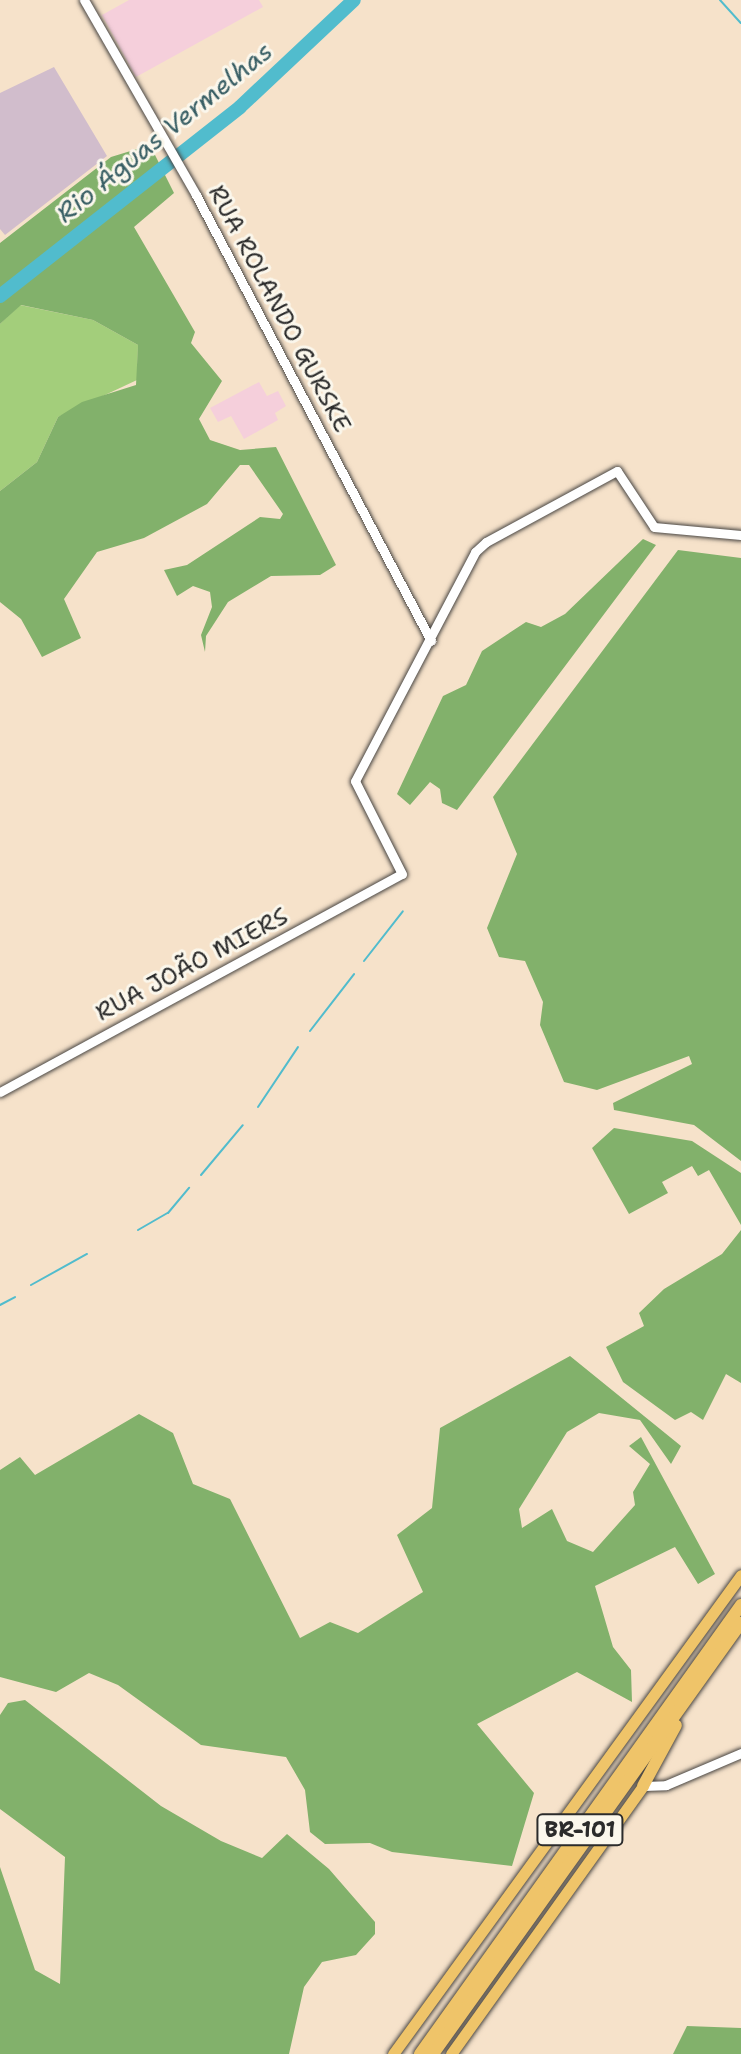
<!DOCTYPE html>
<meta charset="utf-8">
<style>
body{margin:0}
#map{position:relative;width:741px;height:2054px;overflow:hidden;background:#f6e2ca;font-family:"Shantell Sans",sans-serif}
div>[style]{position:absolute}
.built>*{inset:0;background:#f5cfdb}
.industrial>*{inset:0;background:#d1bdcc}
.green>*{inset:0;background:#a3ce7b}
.forest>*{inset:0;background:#82b16b}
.stream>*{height:2px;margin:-1px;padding:0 1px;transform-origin:1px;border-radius:1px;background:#51bccd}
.river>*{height:14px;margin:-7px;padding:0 7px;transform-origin:7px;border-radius:7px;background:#51bccd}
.roads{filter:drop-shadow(0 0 2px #494643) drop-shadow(0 0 2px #494643)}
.minor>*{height:9px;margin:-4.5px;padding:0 4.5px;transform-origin:4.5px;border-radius:4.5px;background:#fff}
.major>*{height:11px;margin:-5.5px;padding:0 5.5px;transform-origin:5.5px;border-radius:5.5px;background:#efc469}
.highway>*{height:12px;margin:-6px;padding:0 6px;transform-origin:6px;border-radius:6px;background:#efc469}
span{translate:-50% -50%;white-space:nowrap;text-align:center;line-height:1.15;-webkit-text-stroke:6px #fbf7ec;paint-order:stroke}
.shield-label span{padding:2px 6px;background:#fbf7ec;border:2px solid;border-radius:6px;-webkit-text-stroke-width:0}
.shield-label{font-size:22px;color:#2b2b2b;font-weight:700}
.street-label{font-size:24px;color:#2b2b2b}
.water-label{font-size:26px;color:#385e64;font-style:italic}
</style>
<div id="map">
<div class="built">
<div style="clip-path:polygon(129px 0,259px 0,263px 7px,136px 77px,102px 15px)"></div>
<div style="clip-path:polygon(259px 382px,267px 396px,278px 391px,286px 406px,275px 413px,278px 420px,244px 439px,231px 416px,218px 422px,210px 408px)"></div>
</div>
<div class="industrial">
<div style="clip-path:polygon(54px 67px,107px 156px,5px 235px,0 229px,0 93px)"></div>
</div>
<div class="green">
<div style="clip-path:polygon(20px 305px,93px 320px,138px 345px,137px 380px,58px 417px,37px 462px,0 491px,0 324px)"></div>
</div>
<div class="forest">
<div style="clip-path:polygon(150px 145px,174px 193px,134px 227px,195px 332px,191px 343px,222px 381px,199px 419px,210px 440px,240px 450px,276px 447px,336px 565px,320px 575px,271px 576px,228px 602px,206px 636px,205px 652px,201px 635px,212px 607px,210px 592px,193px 586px,177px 596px,164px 570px,187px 565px,260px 517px,280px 519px,283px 514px,249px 465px,240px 465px,207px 504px,144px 538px,97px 552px,64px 599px,81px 638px,42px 657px,21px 619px,0 602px,0 491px,37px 462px,58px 417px,82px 402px,136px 385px,138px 345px,93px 320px,21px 305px,0 324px,0 243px,111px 157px)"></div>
<div style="clip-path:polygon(643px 539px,656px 545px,457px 810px,442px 803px,440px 789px,430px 782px,410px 805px,397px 794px,443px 696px,466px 685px,482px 651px,526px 622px,541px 627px,565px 614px)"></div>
<div style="clip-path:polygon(678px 550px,741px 558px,741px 1161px,694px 1125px,614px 1110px,613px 1103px,692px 1064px,689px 1056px,597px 1090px,564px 1082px,540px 1025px,543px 1002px,525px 961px,499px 957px,487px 928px,517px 854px,493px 797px)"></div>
<div style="clip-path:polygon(614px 1128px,692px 1141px,741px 1173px,741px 1225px,709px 1170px,698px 1176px,692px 1166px,662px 1182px,668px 1193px,629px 1214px,592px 1148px)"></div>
<div style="clip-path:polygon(741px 1230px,741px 1383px,726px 1374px,703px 1420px,691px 1412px,675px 1420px,623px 1382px,606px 1347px,644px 1326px,639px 1313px,664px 1289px,722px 1254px)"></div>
<div style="clip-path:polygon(570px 1356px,681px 1446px,671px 1464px,640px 1420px,599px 1413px,567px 1432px,519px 1509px,522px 1528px,552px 1509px,567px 1541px,593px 1552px,635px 1505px,633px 1492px,650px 1464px,629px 1446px,641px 1437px,715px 1574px,698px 1584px,675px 1547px,595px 1586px,613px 1647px,631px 1670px,632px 1702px,577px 1672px,477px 1724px,534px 1793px,512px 1866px,392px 1852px,370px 1843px,325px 1844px,310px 1832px,305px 1790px,286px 1757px,201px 1745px,118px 1685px,89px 1673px,56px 1692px,0 1677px,0 1470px,20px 1457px,35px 1475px,139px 1414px,173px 1433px,193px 1484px,230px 1499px,300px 1638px,330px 1622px,358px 1633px,423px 1592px,397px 1535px,432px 1508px,440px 1428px)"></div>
<div style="clip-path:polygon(25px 1700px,161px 1806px,221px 1841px,262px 1858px,287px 1834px,329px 1869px,375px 1922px,375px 1934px,356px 1955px,322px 1962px,304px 1987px,289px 2054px,0 2054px,0 1867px,35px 1970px,60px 1984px,65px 1857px,0 1809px,0 1715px,8px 1703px)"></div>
<div style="clip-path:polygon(687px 2026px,741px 2028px,741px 2054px,673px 2054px)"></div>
</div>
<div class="stream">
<div style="left:720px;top:0;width:31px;rotate:48deg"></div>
<div style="left:364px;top:961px;width:63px;rotate:-52deg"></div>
<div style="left:310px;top:1031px;width:72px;rotate:-52.3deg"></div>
<div style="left:258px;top:1107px;width:72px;rotate:-56.3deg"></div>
<div style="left:201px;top:1175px;width:65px;rotate:-50deg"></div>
<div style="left:138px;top:1230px;width:34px;rotate:-30deg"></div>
<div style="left:168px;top:1213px;width:33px;rotate:-50deg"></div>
<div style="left:31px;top:1285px;width:64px;rotate:-29deg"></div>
<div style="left:0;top:1305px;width:17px;rotate:-28deg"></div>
</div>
<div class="river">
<div style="left:0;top:296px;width:305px;rotate:-38.2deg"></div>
<div style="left:240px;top:107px;width:156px;rotate:-43.2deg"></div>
</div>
<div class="roads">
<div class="minor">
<div style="left:84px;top:0;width:225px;rotate:60.1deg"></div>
<div style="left:196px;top:195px;width:504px;rotate:62.21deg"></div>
<div style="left:0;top:1092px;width:457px;rotate:-28.5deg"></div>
<div style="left:402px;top:874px;width:104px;rotate:-116.8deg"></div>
<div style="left:355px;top:781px;width:259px;rotate:-62.3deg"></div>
<div style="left:475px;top:552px;width:15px;rotate:-42deg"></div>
<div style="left:486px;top:542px;width:149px;rotate:-28.5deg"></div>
<div style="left:617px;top:471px;width:67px;rotate:56.5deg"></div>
<div style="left:654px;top:527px;width:87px;rotate:5.3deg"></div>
<div style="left:643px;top:1786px;width:23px;rotate:-2deg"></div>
<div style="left:666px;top:1785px;width:82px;rotate:-23.1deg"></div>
</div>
<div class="major">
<div style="left:393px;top:2054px;width:592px;rotate:-54deg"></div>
<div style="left:451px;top:2054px;width:330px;rotate:-54.4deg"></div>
</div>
<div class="highway">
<div style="left:643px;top:1786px;width:69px;rotate:-61.6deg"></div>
<div style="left:420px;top:2054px;width:552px;rotate:-54.44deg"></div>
<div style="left:433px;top:2054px;width:530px;rotate:-54.45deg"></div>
</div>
</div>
<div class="shield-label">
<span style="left:580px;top:1830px">BR-101</span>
</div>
<div class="street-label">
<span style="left:279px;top:309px;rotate:62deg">RUA ROLANDO GURSKE</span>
<span style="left:192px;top:965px;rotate:-28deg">RUA JOÃO MIERS</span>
</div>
<div class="water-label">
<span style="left:164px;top:132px;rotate:-39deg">Rio Águas Vermelhas</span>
</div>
</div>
